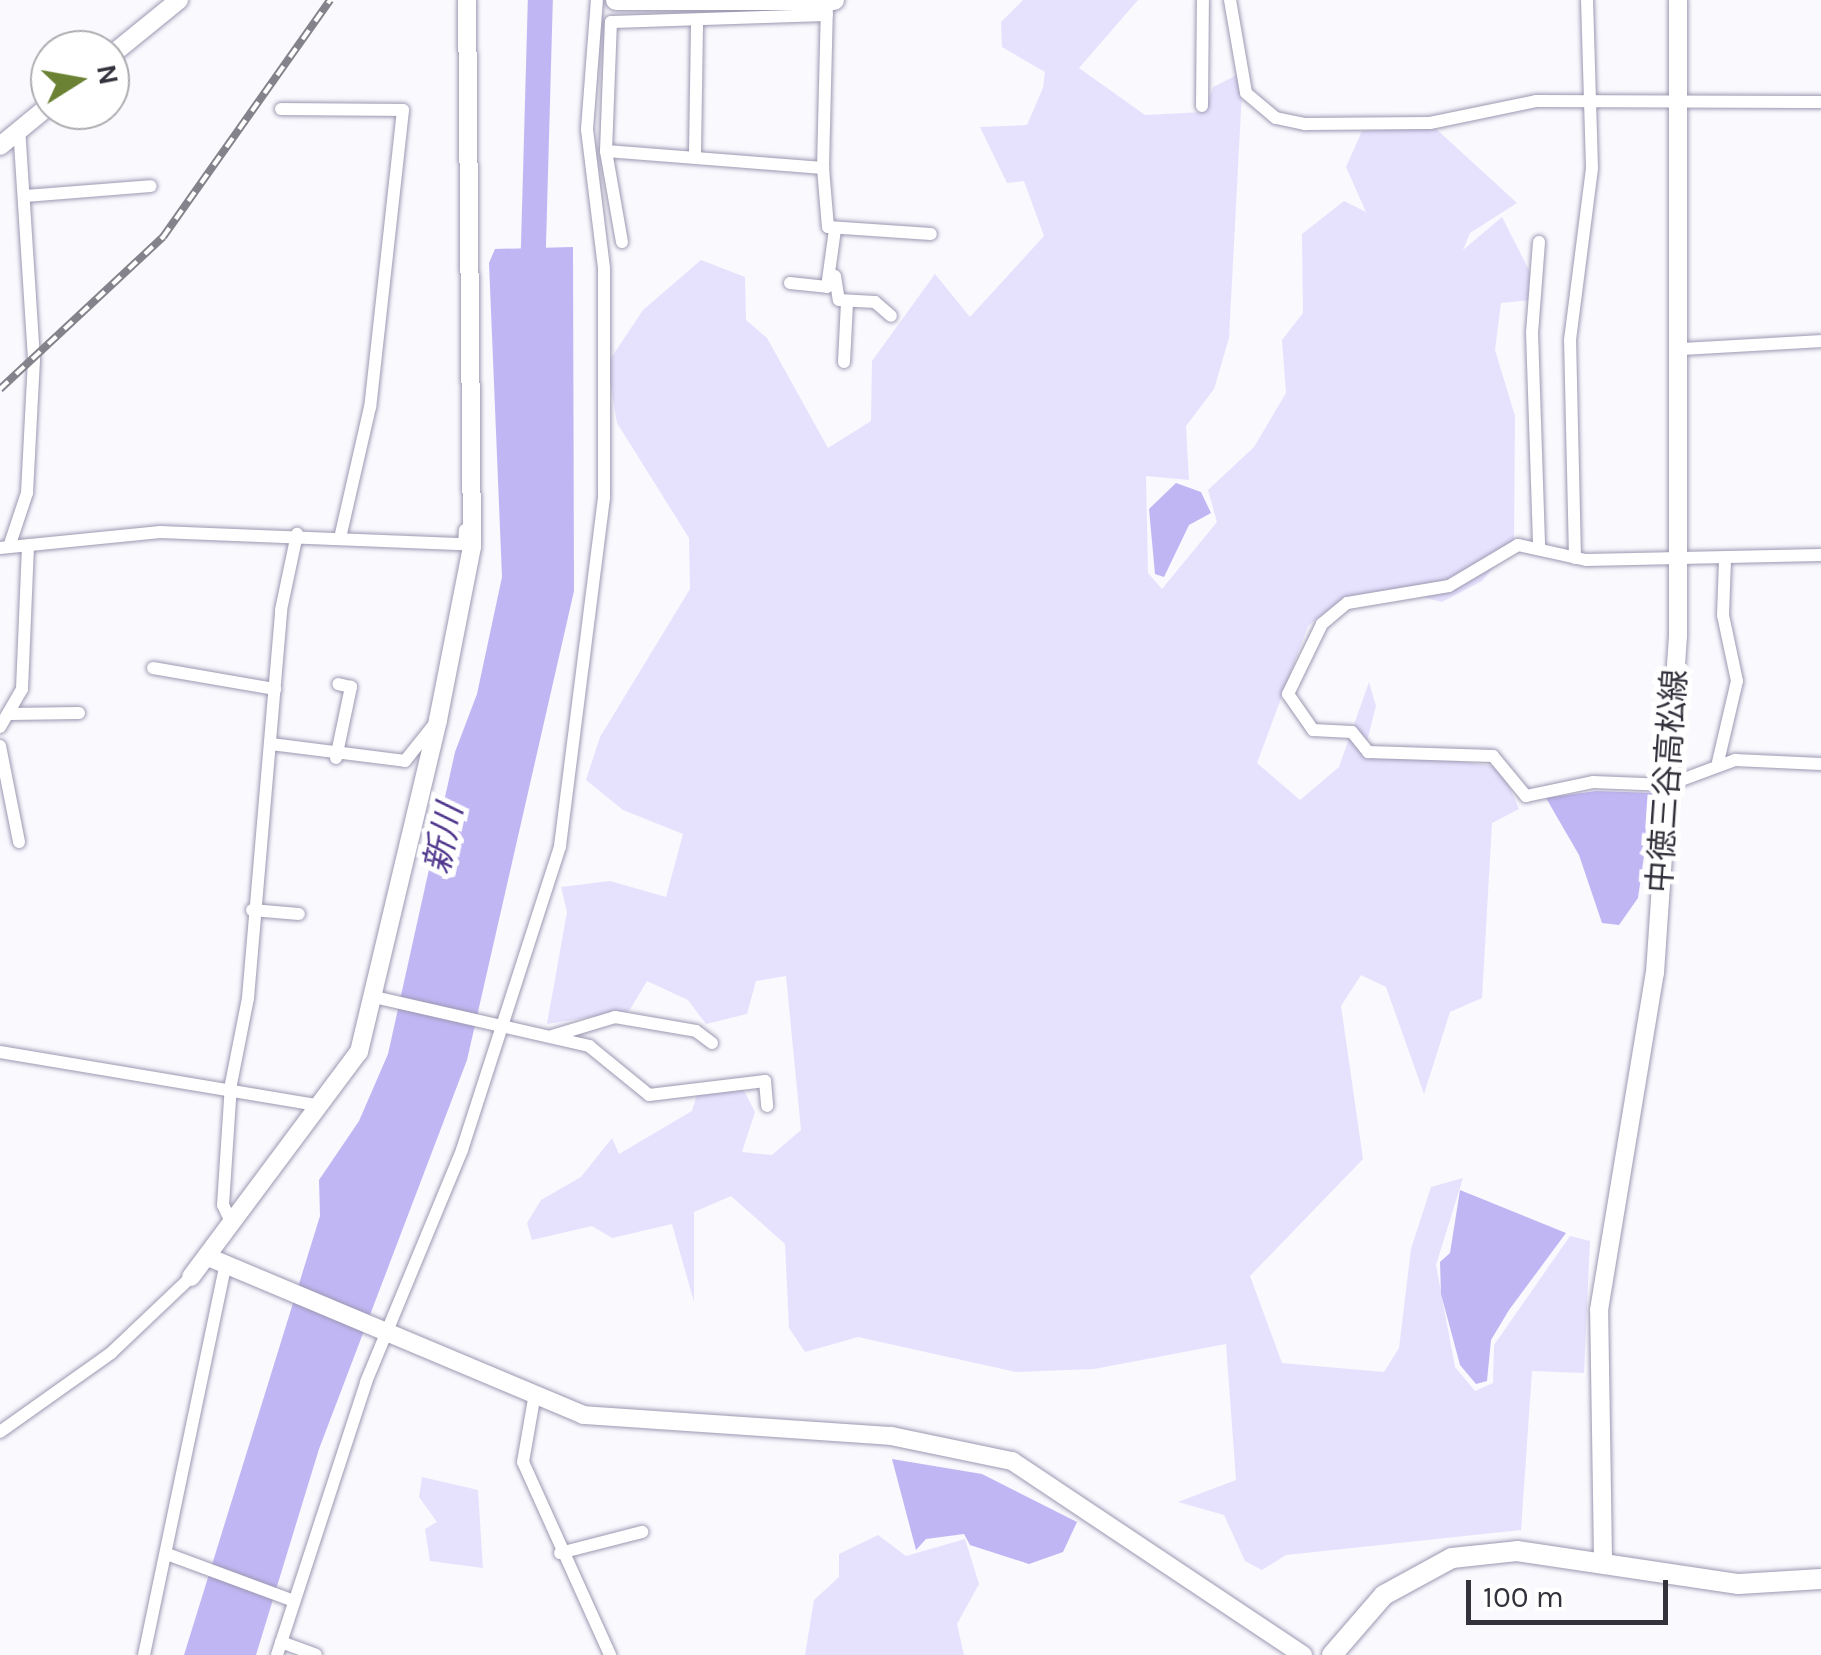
<!DOCTYPE html>
<meta charset="utf-8">
<style>
body{margin:0}
#map{position:relative;width:1821px;height:1655px;overflow:hidden;background:#f9f9fe;font-family:Karla,"Noto Sans JP",sans-serif}
div>[style]{position:absolute}
.green>*{inset:0;background:#e6e2fe}
.water>*{inset:0;background:#c1b6f4}
.river>*{height:25px;margin:-12.5px;padding:0 12.5px;transform-origin:12.5px;border-radius:12.5px;background:#c1b6f4}
.roads{filter:drop-shadow(0 0 2px #9c98b1) drop-shadow(0 0 2px #9c98b1)}
.street>*{height:12px;margin:-6px;padding:0 6px;transform-origin:6px;border-radius:6px;background:#fff}
.secondary>*{height:18px;margin:-9px;padding:0 9px;transform-origin:9px;border-radius:9px;background:#fff}
.primary>*{height:20px;margin:-10px;padding:0 10px;transform-origin:10px;border-radius:10px;background:#fff}
.rail>*{height:8px;margin-top:-4px;transform-origin:0;background:repeating-linear-gradient(90deg,#fff 0 11px,#84838b 0 22px);box-sizing:border-box;border-block:2px solid #84838b}
span{translate:-50% -50%;white-space:nowrap;text-align:center;line-height:1.15;-webkit-text-stroke:10px #fff;paint-order:stroke}
.street-label{font-size:32px;color:#33313b}
.water-label{font-size:35px;color:#4f368d;font-style:italic}
.north{position:absolute;left:30px;top:30px;width:100px;height:100px;box-sizing:border-box;background:#fff;border:2px solid #adadb1;border-radius:50%;rotate:79deg;font-size:28px;font-weight:700;line-height:40px;text-align:center;color:#33313b}
.north::after{content:'';display:block;margin:auto;width:35px;height:45px;background:#6b8234;clip-path:polygon(50% 0,100% 100%,50% 72%,0 100%)}
.scale{position:absolute;left:1466px;top:1580px;width:202px;height:45px;box-sizing:border-box;border:5px solid #33313b;border-top:0;padding-left:12px;font-size:30px;line-height:35px;white-space:nowrap;color:#33313b;-webkit-text-stroke:8px #fff;paint-order:stroke}
</style>
<div id="map">
<div class="green">
<div style="clip-path:polygon(1023px 0,1138px 0,1079px 68px,1145px 115px,1204px 112px,1213px 87px,1243px 72px,1229px 338px,1214px 389px,1186px 426px,1189px 480px,1146px 476px,1148px 573px,1162px 589px,1217px 522px,1208px 490px,1254px 447px,1286px 393px,1282px 340px,1303px 313px,1302px 234px,1344px 201px,1366px 212px,1346px 167px,1362px 131px,1434px 127px,1517px 203px,1470px 233px,1463px 250px,1502px 217px,1530px 272px,1532px 300px,1501px 303px,1495px 350px,1515px 416px,1514px 543px,1482px 581px,1442px 602px,1403px 592px,1345px 597px,1308px 626px,1257px 763px,1300px 800px,1339px 767px,1369px 682px,1376px 706px,1365px 749px,1501px 767px,1519px 809px,1492px 823px,1482px 998px,1450px 1012px,1424px 1094px,1386px 987px,1361px 975px,1341px 1006px,1363px 1159px,1250px 1276px,1282px 1363px,1384px 1372px,1399px 1348px,1411px 1249px,1431px 1187px,1463px 1178px,1436px 1265px,1455px 1367px,1475px 1391px,1493px 1383px,1494px 1345px,1570px 1236px,1590px 1241px,1584px 1373px,1532px 1371px,1521px 1530px,1286px 1555px,1262px 1570px,1245px 1561px,1224px 1515px,1178px 1502px,1236px 1480px,1226px 1344px,1094px 1369px,1016px 1372px,858px 1337px,805px 1352px,789px 1328px,785px 1244px,731px 1196px,694px 1212px,694px 1302px,672px 1224px,612px 1238px,592px 1226px,532px 1240px,527px 1223px,541px 1200px,581px 1177px,612px 1138px,619px 1154px,692px 1111px,698px 1091px,741px 1085px,755px 1112px,742px 1152px,772px 1155px,801px 1130px,786px 976px,756px 981px,747px 1014px,706px 1024px,688px 1000px,647px 981px,629px 1011px,547px 1024px,567px 912px,561px 887px,610px 881px,666px 897px,683px 834px,623px 810px,586px 780px,600px 737px,690px 589px,689px 538px,617px 423px,607px 364px,643px 310px,701px 260px,745px 277px,746px 320px,767px 338px,828px 448px,871px 421px,872px 361px,935px 274px,970px 317px,1044px 236px,1024px 181px,1007px 183px,980px 127px,1027px 125px,1043px 88px,1045px 72px,1002px 47px,1001px 22px)"></div>
<div style="clip-path:polygon(422px 1477px,478px 1490px,483px 1568px,430px 1561px,425px 1529px,437px 1522px,419px 1497px)"></div>
<div style="clip-path:polygon(878px 1535px,906px 1556px,965px 1539px,979px 1584px,957px 1624px,964px 1655px,805px 1655px,814px 1600px,839px 1577px,839px 1554px)"></div>
</div>
<div class="water">
<div style="clip-path:polygon(573px 247px,574px 591px,467px 1060px,319px 1449px,256px 1655px,184px 1655px,320px 1216px,319px 1180px,359px 1121px,388px 1054px,455px 752px,477px 694px,502px 577px,489px 263px,495px 249px)"></div>
<div style="clip-path:polygon(1176px 483px,1201px 492px,1211px 513px,1189px 525px,1164px 577px,1155px 574px,1149px 509px)"></div>
<div style="clip-path:polygon(1596px 791px,1653px 793px,1638px 898px,1619px 925px,1602px 923px,1579px 855px,1546px 798px)"></div>
<div style="clip-path:polygon(1460px 1190px,1566px 1233px,1509px 1310px,1491px 1340px,1487px 1381px,1476px 1384px,1460px 1365px,1441px 1294px,1440px 1262px,1450px 1253px)"></div>
<div style="clip-path:polygon(892px 1459px,982px 1474px,1077px 1522px,1063px 1552px,1029px 1564px,970px 1545px,964px 1534px,926px 1539px,916px 1550px)"></div>
</div>
<div class="river">
<div style="left:532px;top:280px;width:280px;rotate:-88.4deg"></div>
</div>
<div class="roads">
<div class="street">
<div style="left:1230px;top:0;width:94px;rotate:80.2deg"></div>
<div style="left:1246px;top:93px;width:39px;rotate:40deg"></div>
<div style="left:1276px;top:118px;width:30px;rotate:12deg"></div>
<div style="left:1305px;top:124px;width:125px;rotate:-0.5deg"></div>
<div style="left:1430px;top:123px;width:108px;rotate:-11.7deg"></div>
<div style="left:1536px;top:101px;width:285px;rotate:0.2deg"></div>
<div style="left:1202px;top:106px;width:106px;rotate:-89.5deg"></div>
<div style="left:281px;top:109px;width:122px;rotate:0.5deg"></div>
<div style="left:403px;top:110px;width:299px;rotate:96.3deg"></div>
<div style="left:370px;top:407px;width:134px;rotate:102.9deg"></div>
<div style="left:606px;top:151px;width:218px;rotate:4.5deg"></div>
<div style="left:823px;top:168px;width:160px;rotate:-88.6deg"></div>
<div style="left:695px;top:153px;width:133px;rotate:-89.1deg"></div>
<div style="left:823px;top:168px;width:59px;rotate:85.2deg"></div>
<div style="left:828px;top:227px;width:103px;rotate:3.9deg"></div>
<div style="left:25px;top:196px;width:126px;rotate:-4.5deg"></div>
<div style="left:622px;top:242px;width:92px;rotate:-100deg"></div>
<div style="left:606px;top:151px;width:129px;rotate:-87.8deg"></div>
<div style="left:611px;top:22px;width:216px;rotate:-1.9deg"></div>
<div style="left:1539px;top:242px;width:90px;rotate:94.4deg"></div>
<div style="left:1532px;top:332px;width:213px;rotate:88.1deg"></div>
<div style="left:835px;top:276px;width:24px;rotate:81deg"></div>
<div style="left:839px;top:300px;width:36px;rotate:3deg"></div>
<div style="left:875px;top:302px;width:21px;rotate:41deg"></div>
<div style="left:790px;top:283px;width:37px;rotate:6deg"></div>
<div style="left:827px;top:287px;width:59px;rotate:-82.1deg"></div>
<div style="left:1684px;top:349px;width:137px;rotate:-3.3deg"></div>
<div style="left:844px;top:362px;width:59px;rotate:-87.1deg"></div>
<div style="left:9px;top:547px;width:57px;rotate:-71.6deg"></div>
<div style="left:27px;top:493px;width:134px;rotate:-87deg"></div>
<div style="left:34px;top:359px;width:229px;rotate:-93.7deg"></div>
<div style="left:0;top:548px;width:161px;rotate:-5.7deg"></div>
<div style="left:160px;top:532px;width:304px;rotate:2.3deg"></div>
<div style="left:464px;top:544px;width:14px;rotate:-86deg"></div>
<div style="left:1821px;top:555px;width:235px;rotate:178.8deg"></div>
<div style="left:1586px;top:560px;width:70px;rotate:-167.6deg"></div>
<div style="left:1518px;top:545px;width:80px;rotate:149.3deg"></div>
<div style="left:1449px;top:586px;width:103px;rotate:170.5deg"></div>
<div style="left:1347px;top:603px;width:33px;rotate:140deg"></div>
<div style="left:1322px;top:624px;width:78px;rotate:115.9deg"></div>
<div style="left:1288px;top:694px;width:44px;rotate:55.2deg"></div>
<div style="left:1313px;top:730px;width:39px;rotate:3deg"></div>
<div style="left:1352px;top:732px;width:26px;rotate:51deg"></div>
<div style="left:1368px;top:752px;width:125px;rotate:1.8deg"></div>
<div style="left:1493px;top:756px;width:52px;rotate:50.5deg"></div>
<div style="left:1526px;top:796px;width:68px;rotate:-11.8deg"></div>
<div style="left:1593px;top:782px;width:75px;rotate:2.3deg"></div>
<div style="left:1668px;top:785px;width:72px;rotate:-20.5deg"></div>
<div style="left:1735px;top:760px;width:86px;rotate:2.7deg"></div>
<div style="left:1575px;top:558px;width:218px;rotate:-91.3deg"></div>
<div style="left:1570px;top:340px;width:173px;rotate:-82.7deg"></div>
<div style="left:1592px;top:168px;width:168px;rotate:-91.7deg"></div>
<div style="left:153px;top:668px;width:124px;rotate:9.8deg"></div>
<div style="left:10px;top:714px;width:69px;rotate:-0.8deg"></div>
<div style="left:0;top:727px;width:44px;rotate:-59.9deg"></div>
<div style="left:22px;top:689px;width:144px;rotate:-87.6deg"></div>
<div style="left:271px;top:744px;width:135px;rotate:7.2deg"></div>
<div style="left:405px;top:761px;width:50px;rotate:-51.5deg"></div>
<div style="left:0;top:746px;width:98px;rotate:78.8deg"></div>
<div style="left:336px;top:758px;width:73px;rotate:-78.1deg"></div>
<div style="left:351px;top:687px;width:13px;rotate:-167deg"></div>
<div style="left:1718px;top:762px;width:83px;rotate:-76.8deg"></div>
<div style="left:1737px;top:681px;width:67px;rotate:-102deg"></div>
<div style="left:1723px;top:615px;width:55px;rotate:-87.9deg"></div>
<div style="left:252px;top:910px;width:47px;rotate:4.9deg"></div>
<div style="left:374px;top:997px;width:221px;rotate:12.8deg"></div>
<div style="left:589px;top:1046px;width:77px;rotate:39.2deg"></div>
<div style="left:649px;top:1095px;width:117px;rotate:-6.9deg"></div>
<div style="left:765px;top:1081px;width:25px;rotate:85deg"></div>
<div style="left:552px;top:1036px;width:66px;rotate:-16.8deg"></div>
<div style="left:615px;top:1017px;width:82px;rotate:9.8deg"></div>
<div style="left:696px;top:1031px;width:20px;rotate:37deg"></div>
<div style="left:0;top:1052px;width:326px;rotate:9.5deg"></div>
<div style="left:231px;top:1222px;width:19px;rotate:-115deg"></div>
<div style="left:223px;top:1205px;width:121px;rotate:-86.2deg"></div>
<div style="left:231px;top:1084px;width:88px;rotate:-78.8deg"></div>
<div style="left:248px;top:998px;width:389px;rotate:-85.1deg"></div>
<div style="left:281px;top:610px;width:78px;rotate:-78.1deg"></div>
<div style="left:534px;top:1399px;width:64px;rotate:99.9deg"></div>
<div style="left:523px;top:1462px;width:212px;rotate:65.7deg"></div>
<div style="left:0;top:1432px;width:136px;rotate:-35.4deg"></div>
<div style="left:111px;top:1353px;width:110px;rotate:-43.5deg"></div>
<div style="left:560px;top:1553px;width:85px;rotate:-14.4deg"></div>
<div style="left:167px;top:1554px;width:135px;rotate:20.3deg"></div>
<div style="left:281px;top:1642px;width:37px;rotate:20deg"></div>
<div style="left:144px;top:1655px;width:397px;rotate:-78.2deg"></div>
<div style="left:277px;top:1655px;width:287px;rotate:-71.9deg"></div>
<div style="left:366px;top:1382px;width:251px;rotate:-67.5deg"></div>
<div style="left:462px;top:1150px;width:319px;rotate:-72.1deg"></div>
<div style="left:560px;top:846px;width:351px;rotate:-82.8deg"></div>
<div style="left:604px;top:498px;width:230px;rotate:-90deg"></div>
<div style="left:604px;top:268px;width:140px;rotate:-97deg"></div>
<div style="left:587px;top:129px;width:129px;rotate:-85.6deg"></div>
</div>
<div class="secondary">
<div style="left:110px;top:56px;width:89px;rotate:-39.1deg"></div>
<div style="left:0;top:146px;width:65px;rotate:-39.4deg"></div>
<div style="left:208px;top:1257px;width:407px;rotate:22.8deg"></div>
<div style="left:583px;top:1415px;width:309px;rotate:3.9deg"></div>
<div style="left:891px;top:1436px;width:124px;rotate:11.7deg"></div>
<div style="left:1012px;top:1461px;width:350px;rotate:33.7deg"></div>
<div style="left:191px;top:1277px;width:281px;rotate:-53.3deg"></div>
<div style="left:359px;top:1052px;width:341px;rotate:-76.6deg"></div>
<div style="left:438px;top:720px;width:176px;rotate:-78.9deg"></div>
<div style="left:472px;top:547px;width:547px;rotate:-90.52deg"></div>
<div style="left:1603px;top:1557px;width:247px;rotate:-90.9deg"></div>
<div style="left:1599px;top:1310px;width:342px;rotate:-80.6deg"></div>
<div style="left:1655px;top:973px;width:337px;rotate:-86.1deg"></div>
<div style="left:1678px;top:637px;width:637px;rotate:-90deg"></div>
</div>
<div class="primary">
<div style="left:616px;top:0;width:218px"></div>
<div style="left:1332px;top:1655px;width:79px;rotate:-49.1deg"></div>
<div style="left:1384px;top:1595px;width:77px;rotate:-28.6deg"></div>
<div style="left:1452px;top:1558px;width:65px;rotate:-6.1deg"></div>
<div style="left:1517px;top:1551px;width:224px;rotate:8.5deg"></div>
<div style="left:1739px;top:1584px;width:82px;rotate:-3.5deg"></div>
</div>
</div>
<div class="rail">
<div style="left:0;top:389px;width:223px;rotate:-43deg"></div>
<div style="left:163px;top:237px;width:290px;rotate:-54.8deg"></div>
</div>
<div class="street-label">
<span style="left:1668px;top:781px;rotate:-86deg">中徳三谷高松線</span>
</div>
<div class="water-label">
<span style="left:444px;top:839px;rotate:-78deg">新川</span>
</div>
<div class="north">N</div>
<div class="scale">100 m</div>
</div>
